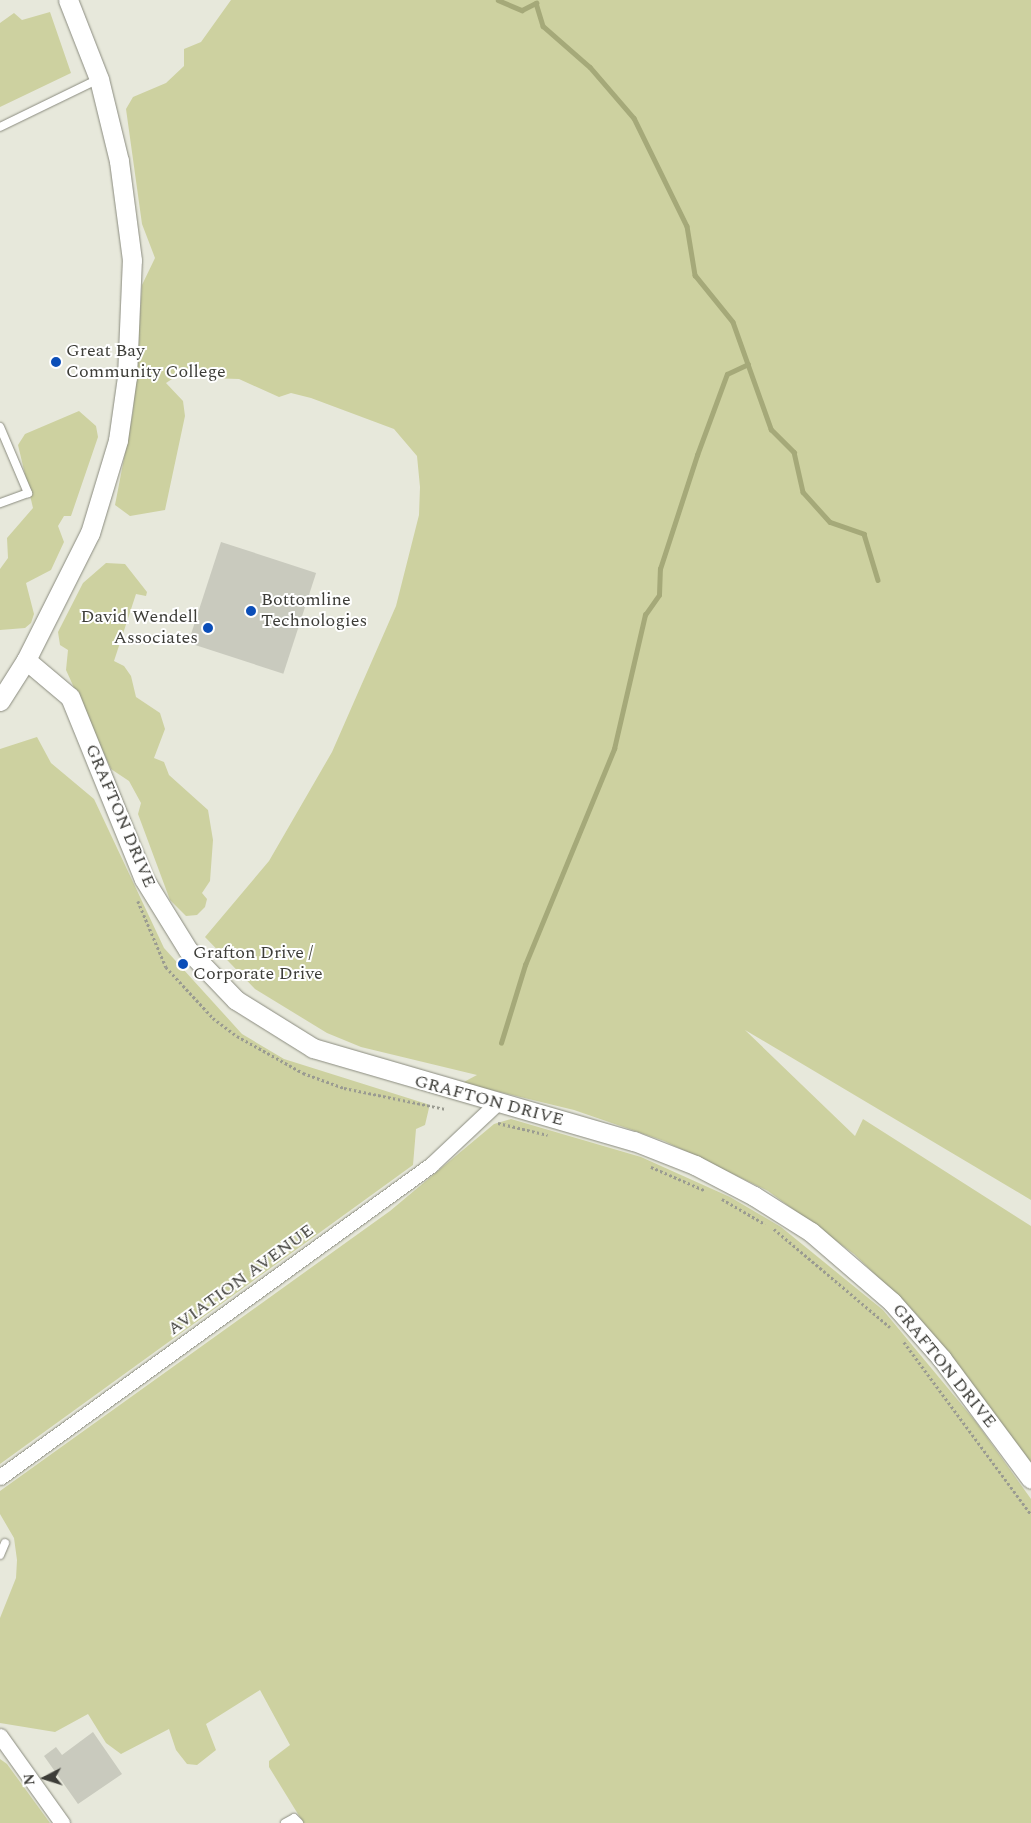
<!DOCTYPE html>
<style>
body{margin:0}
#map{position:relative;width:1031px;height:1823px;overflow:hidden;background:#e7e8db;font-family:Spectral,serif}
div>[style]{position:absolute}
.green>*{inset:0;background:#cdd1a0}
.stream>*{height:4.5px;margin:-2.25px;padding:0 2.25px;transform-origin:2.25px;border-radius:2.25px;background:#a5a979}
.building>*{inset:0;background:#c9cabe;transform-origin:0 0}
.path>*{height:2.5px;margin-top:-1.25px;transform-origin:0;background:repeating-linear-gradient(90deg,#9a9b91 0 2.5px,transparent 0 5px)}
.roads{filter:drop-shadow(0 0 1px #8a8b7f) drop-shadow(0 0 1px #8a8b7f)}
.service>*{height:8px;margin:-4px;padding:0 4px;transform-origin:4px;border-radius:4px;background:#fff}
.minor>*{height:15px;margin:-7.5px;padding:0 7.5px;transform-origin:7.5px;border-radius:7.5px;background:#fff}
.tertiary>*{height:19px;margin:-9.5px;padding:0 9.5px;transform-origin:9.5px;border-radius:9.5px;background:#fff}
.dots>*{width:14px;height:14px;translate:-50% -50%;box-sizing:border-box;border:2px solid #fff;border-radius:50%}
span{translate:-50% -50%;white-space:nowrap;text-align:center;line-height:1.15;-webkit-text-stroke:4px #fff;paint-order:stroke}
.poi-label{font-size:18px;color:#3d3d38}
.left{translate:0 -50%;text-align:left}
.right{translate:-100% -50%;text-align:right}
.street-label{font-size:18px;color:#3d3d38}
.north{position:absolute;left:20px;top:1753px;width:50px;height:50px;-webkit-text-stroke:4px #fff;paint-order:stroke;rotate:265deg;font-size:14px;font-weight:700;line-height:20px;text-align:center;color:#3d3d38}
.north::after{content:'';display:block;margin:auto;width:18px;height:22px;background:#3d3d38;clip-path:polygon(50% 0,100% 100%,50% 72%,0 100%)}
</style>
<div id="map">
<div class="green">
<div style="clip-path:polygon(231px 0,1031px 0,1031px 1200px,745px 1030px,855px 1136px,863px 1119px,1031px 1226px,1031px 1465px,917px 1315px,854px 1254px,768px 1191px,664px 1141px,574px 1110px,462px 1083px,477px 1075px,361px 1047px,327px 1033px,255px 989px,205px 937px,269px 861px,332px 752px,396px 606px,419px 515px,420px 487px,417px 456px,394px 429px,311px 398px,291px 393px,279px 397px,239px 379px,175px 377px,166px 383px,183px 401px,185px 416px,165px 510px,130px 516px,115px 505px,133px 412px,142px 285px,155px 258px,142px 224px,126px 109px,133px 97px,166px 83px,184px 66px,184px 49px,201px 42px)"></div>
<div style="clip-path:polygon(50px 12px,71px 73px,0 107px,0 23px,14px 13px,22px 20px)"></div>
<div style="clip-path:polygon(79px 411px,96px 426px,98px 437px,71px 516px,64px 516px,58px 526px,64px 542px,51px 570px,26px 583px,34px 614px,31px 623px,25px 628px,0 630px,0 569px,8px 558px,7px 538px,33px 508px,18px 445px,25px 434px)"></div>
<div style="clip-path:polygon(106px 563px,125px 564px,147px 592px,146px 596px,136px 594px,114px 661px,124px 666px,131px 676px,136px 697px,160px 713px,165px 729px,154px 758px,164px 762px,169px 775px,208px 810px,213px 840px,210px 881px,202px 893px,207px 899px,205px 907px,197px 915px,186px 916px,170px 900px,138px 814px,141px 803px,129px 781px,111px 769px,66px 670px,68px 650px,60px 645px,58px 632px,83px 583px)"></div>
<div style="clip-path:polygon(37px 737px,51px 763px,94px 799px,164px 948px,242px 1034px,284px 1059px,427px 1104px,429px 1108px,425px 1125px,416px 1129px,413px 1165px,0 1464px,0 749px)"></div>
<div style="clip-path:polygon(511px 1119px,641px 1157px,730px 1197px,781px 1227px,883px 1310px,976px 1422px,1031px 1499px,1031px 1823px,296px 1823px,301px 1819px,269px 1767px,269px 1761px,290px 1745px,260px 1690px,206px 1724px,216px 1750px,197px 1765px,187px 1764px,176px 1750px,169px 1729px,121px 1754px,106px 1743px,88px 1714px,55px 1732px,0 1723px,0 1618px,16px 1578px,17px 1560px,14px 1538px,0 1514px,0 1491px,390px 1211px,494px 1124px)"></div>
<div style="clip-path:polygon(0 1759px,7px 1764px,50px 1823px,0 1823px)"></div>
</div>
<div class="stream">
<div style="left:498px;top:0;width:26px;rotate:23deg"></div>
<div style="left:522px;top:10px;width:16px;rotate:-27deg"></div>
<div style="left:536px;top:3px;width:24px;rotate:73deg"></div>
<div style="left:543px;top:26px;width:62px;rotate:41.1deg"></div>
<div style="left:590px;top:67px;width:67px;rotate:49.2deg"></div>
<div style="left:634px;top:118px;width:120px;rotate:63.9deg"></div>
<div style="left:687px;top:226px;width:50px;rotate:80.7deg"></div>
<div style="left:695px;top:275px;width:60px;rotate:51deg"></div>
<div style="left:733px;top:322px;width:114px;rotate:70.4deg"></div>
<div style="left:771px;top:429px;width:33px;rotate:45deg"></div>
<div style="left:794px;top:452px;width:41px;rotate:77.3deg"></div>
<div style="left:803px;top:492px;width:40px;rotate:48deg"></div>
<div style="left:830px;top:522px;width:36px;rotate:19deg"></div>
<div style="left:864px;top:534px;width:48px;rotate:73.1deg"></div>
<div style="left:501px;top:1043px;width:82px;rotate:-72.9deg"></div>
<div style="left:525px;top:965px;width:234px;rotate:-67.6deg"></div>
<div style="left:614px;top:749px;width:138px;rotate:-77deg"></div>
<div style="left:645px;top:615px;width:24px;rotate:-55deg"></div>
<div style="left:659px;top:595px;width:26px;rotate:-88deg"></div>
<div style="left:660px;top:569px;width:120px;rotate:-72deg"></div>
<div style="left:697px;top:455px;width:86px;rotate:-69.7deg"></div>
<div style="left:727px;top:374px;width:23px;rotate:-25deg"></div>
</div>
<div class="building">
<div style="left:221px;top:542px;width:100px;height:106px;rotate:18deg"></div>
<div style="clip-path:polygon(93px 1732px,122px 1774px,78px 1804px,44px 1756px,56px 1747px,62px 1755px)"></div>
</div>
<div class="path">
<div style="left:138px;top:901px;width:72px;rotate:67deg"></div>
<div style="left:166px;top:967px;width:69px;rotate:47.3deg"></div>
<div style="left:213px;top:1018px;width:30px;rotate:37deg"></div>
<div style="left:237px;top:1036px;width:76px;rotate:29.3deg"></div>
<div style="left:303px;top:1073px;width:44px;rotate:20.1deg"></div>
<div style="left:344px;top:1088px;width:103px;rotate:11.7deg"></div>
<div style="left:498px;top:1123px;width:51px;rotate:13.5deg"></div>
<div style="left:651px;top:1167px;width:58px;rotate:23.5deg"></div>
<div style="left:722px;top:1199px;width:50px;rotate:30.2deg"></div>
<div style="left:774px;top:1229px;width:152px;rotate:40.2deg"></div>
<div style="left:904px;top:1342px;width:214px;rotate:53.6deg"></div>
</div>
<div class="roads">
<div class="service">
<div style="left:0;top:127px;width:110px;rotate:-25.9deg"></div>
<div style="left:0;top:427px;width:72px;rotate:67deg"></div>
<div style="left:28px;top:493px;width:30px;rotate:160deg"></div>
<div style="left:0;top:1555px;width:13px;rotate:-67deg"></div>
<div style="left:285px;top:1823px;width:10px;rotate:-29deg"></div>
<div style="left:294px;top:1818px;width:7px;rotate:45deg"></div>
</div>
<div class="minor">
<div style="left:0;top:1477px;width:532px;rotate:-35.9deg"></div>
<div style="left:431px;top:1165px;width:91px;rotate:-43.2deg"></div>
<div style="left:0;top:1736px;width:107px;rotate:54.5deg"></div>
</div>
<div class="tertiary">
<div style="left:26px;top:660px;width:57px;rotate:40.1deg"></div>
<div style="left:70px;top:697px;width:196px;rotate:67.9deg"></div>
<div style="left:144px;top:879px;width:84px;rotate:58.2deg"></div>
<div style="left:188px;top:950px;width:69px;rotate:46.2deg"></div>
<div style="left:236px;top:1000px;width:91px;rotate:31.9deg"></div>
<div style="left:313px;top:1048px;width:334px;rotate:16.2deg"></div>
<div style="left:634px;top:1141px;width:66px;rotate:21.5deg"></div>
<div style="left:695px;top:1165px;width:67px;rotate:27.7deg"></div>
<div style="left:754px;top:1196px;width:67px;rotate:32.3deg"></div>
<div style="left:811px;top:1232px;width:107px;rotate:40.8deg"></div>
<div style="left:892px;top:1302px;width:76px;rotate:48.7deg"></div>
<div style="left:942px;top:1359px;width:149px;rotate:53.4deg"></div>
<div style="left:0;top:701px;width:49px;rotate:-57.6deg"></div>
<div style="left:26px;top:660px;width:142px;rotate:-63.3deg"></div>
<div style="left:90px;top:533px;width:97px;rotate:-73.2deg"></div>
<div style="left:118px;top:440px;width:64px;rotate:-81.9deg"></div>
<div style="left:127px;top:377px;width:117px;rotate:-87.6deg"></div>
<div style="left:132px;top:260px;width:100px;rotate:-97.5deg"></div>
<div style="left:119px;top:161px;width:84px;rotate:-103.7deg"></div>
<div style="left:99px;top:79px;width:85px;rotate:-111.4deg"></div>
</div>
</div>
<div class="dots">
<div style="left:56px;top:362px;background:#0b4eb8"></div>
<div style="left:251px;top:611px;background:#0b4eb8"></div>
<div style="left:208px;top:628px;background:#0b4eb8"></div>
<div style="left:183px;top:964px;background:#0b4eb8"></div>
</div>
<div class="poi-label">
<span class="left" style="left:66px;top:362px">Great Bay<br>Community College</span>
<span class="left" style="left:261px;top:611px">Bottomline<br>Technologies</span>
<span class="right" style="left:198px;top:628px">David Wendell<br>Associates</span>
<span class="left" style="left:193px;top:964px">Grafton Drive /<br>Corporate Drive</span>
</div>
<div class="street-label">
<span style="left:120px;top:816px;rotate:67deg">GRAFTON DRIVE</span>
<span style="left:489px;top:1101px;rotate:15deg">GRAFTON DRIVE</span>
<span style="left:241px;top:1280px;rotate:-36deg">AVIATION AVENUE</span>
<span style="left:944px;top:1366px;rotate:51deg">GRAFTON DRIVE</span>
</div>
<div class="north">N</div>
</div>
